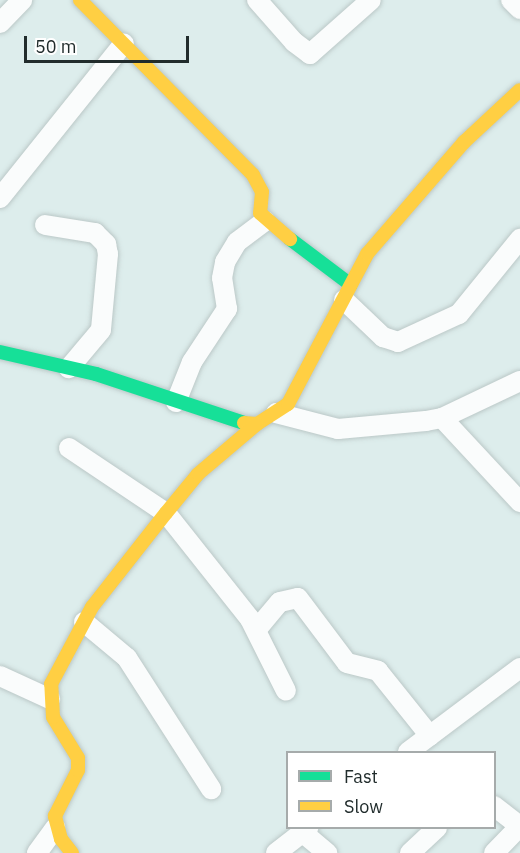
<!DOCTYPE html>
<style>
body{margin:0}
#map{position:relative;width:520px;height:853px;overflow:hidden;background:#ddedec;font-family:"IBM Plex Sans",sans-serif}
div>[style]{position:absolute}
.roads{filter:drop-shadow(0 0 2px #bbc8c7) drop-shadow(0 0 2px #bbc8c7)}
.street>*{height:20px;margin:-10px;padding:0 10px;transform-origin:10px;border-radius:10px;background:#fafcfc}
.fast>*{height:14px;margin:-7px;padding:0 7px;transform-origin:7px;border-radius:7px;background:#16e098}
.slow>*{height:14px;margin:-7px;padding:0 7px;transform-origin:7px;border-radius:7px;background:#ffcf43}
span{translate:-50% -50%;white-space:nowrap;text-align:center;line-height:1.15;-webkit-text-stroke:4.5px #fff;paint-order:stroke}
.legend{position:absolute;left:286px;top:751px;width:210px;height:78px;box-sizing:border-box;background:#fff;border:2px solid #a6abab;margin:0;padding:8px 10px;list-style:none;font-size:18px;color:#212c2c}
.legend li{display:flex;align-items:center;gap:12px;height:30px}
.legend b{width:30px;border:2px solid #a6abab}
.scale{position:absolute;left:24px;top:36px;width:165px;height:27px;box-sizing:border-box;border:3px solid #212c2c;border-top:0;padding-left:8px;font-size:18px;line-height:21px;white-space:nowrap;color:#212c2c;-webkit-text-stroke:4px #fff;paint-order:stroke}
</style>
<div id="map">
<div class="roads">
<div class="street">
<div style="left:257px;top:0;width:56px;rotate:48.6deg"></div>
<div style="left:294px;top:42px;width:20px;rotate:37deg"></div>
<div style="left:310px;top:54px;width:81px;rotate:-41.5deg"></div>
<div style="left:511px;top:0;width:13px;rotate:45deg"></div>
<div style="left:0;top:23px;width:32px;rotate:-46deg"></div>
<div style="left:0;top:198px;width:198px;rotate:-51.3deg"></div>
<div style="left:45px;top:225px;width:51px;rotate:9.1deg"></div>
<div style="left:95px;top:233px;width:16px;rotate:45deg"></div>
<div style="left:106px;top:244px;width:10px;rotate:79deg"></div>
<div style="left:108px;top:254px;width:76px;rotate:95.3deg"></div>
<div style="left:101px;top:330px;width:50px;rotate:130.1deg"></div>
<div style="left:344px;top:300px;width:54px;rotate:43.5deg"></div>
<div style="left:383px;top:337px;width:16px;rotate:18deg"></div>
<div style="left:398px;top:342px;width:67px;rotate:-24.7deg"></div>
<div style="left:459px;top:314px;width:97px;rotate:-50.9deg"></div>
<div style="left:176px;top:402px;width:43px;rotate:-68.2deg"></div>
<div style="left:192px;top:362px;width:64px;rotate:-56.6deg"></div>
<div style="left:227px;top:309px;width:31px;rotate:-99deg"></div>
<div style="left:222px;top:278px;width:16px;rotate:-79deg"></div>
<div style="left:225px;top:262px;width:23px;rotate:-59deg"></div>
<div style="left:237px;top:242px;width:35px;rotate:-37deg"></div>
<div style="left:276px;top:413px;width:64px;rotate:14.5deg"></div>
<div style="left:338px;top:429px;width:88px;rotate:-5.2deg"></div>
<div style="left:426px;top:421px;width:16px;rotate:-11deg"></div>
<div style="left:442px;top:418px;width:86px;rotate:-25.4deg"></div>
<div style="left:442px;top:418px;width:115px;rotate:47.1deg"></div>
<div style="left:69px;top:448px;width:117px;rotate:33.8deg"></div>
<div style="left:166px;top:513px;width:135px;rotate:51.6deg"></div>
<div style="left:250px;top:619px;width:80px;rotate:63.4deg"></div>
<div style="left:84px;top:622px;width:56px;rotate:39.9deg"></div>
<div style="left:127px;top:658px;width:156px;rotate:57.3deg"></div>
<div style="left:257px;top:629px;width:35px;rotate:-50deg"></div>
<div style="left:280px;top:602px;width:18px;rotate:-13deg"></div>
<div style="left:298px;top:598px;width:81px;rotate:53deg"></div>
<div style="left:347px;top:663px;width:32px;rotate:14deg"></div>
<div style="left:378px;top:671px;width:83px;rotate:51.3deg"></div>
<div style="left:0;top:676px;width:55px;rotate:24.7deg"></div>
<div style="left:408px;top:752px;width:140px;rotate:-36.9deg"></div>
<div style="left:494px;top:806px;width:33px;rotate:38deg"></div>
<div style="left:302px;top:832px;width:33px;rotate:40deg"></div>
<div style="left:37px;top:853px;width:31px;rotate:-54deg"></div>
<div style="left:276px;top:853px;width:41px;rotate:-38deg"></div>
<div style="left:410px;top:853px;width:37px;rotate:-43deg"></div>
<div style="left:494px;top:853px;width:37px;rotate:-46deg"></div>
</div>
<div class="fast">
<div style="left:290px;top:239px;width:76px;rotate:37deg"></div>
<div style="left:0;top:352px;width:98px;rotate:12.9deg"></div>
<div style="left:96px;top:374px;width:156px;rotate:18.3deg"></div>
</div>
<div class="slow">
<div style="left:80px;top:0;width:246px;rotate:45.3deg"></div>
<div style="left:253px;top:175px;width:19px;rotate:62deg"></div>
<div style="left:262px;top:192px;width:21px;rotate:95deg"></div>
<div style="left:260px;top:213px;width:40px;rotate:41deg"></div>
<div style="left:244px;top:423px;width:13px;rotate:4deg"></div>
<div style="left:257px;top:424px;width:37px;rotate:-33deg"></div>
<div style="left:288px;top:404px;width:170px;rotate:-62.2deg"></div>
<div style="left:367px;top:254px;width:148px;rotate:-49.1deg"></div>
<div style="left:464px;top:142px;width:76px;rotate:-42.9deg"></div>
<div style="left:72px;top:853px;width:18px;rotate:-128deg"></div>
<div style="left:61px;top:839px;width:24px;rotate:-105deg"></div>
<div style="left:55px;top:816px;width:51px;rotate:-63.4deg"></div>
<div style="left:78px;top:770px;width:12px;rotate:-90deg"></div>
<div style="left:78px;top:758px;width:48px;rotate:-121.4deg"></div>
<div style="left:53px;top:717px;width:33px;rotate:-93deg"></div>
<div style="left:51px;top:684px;width:87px;rotate:-62deg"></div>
<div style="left:92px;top:607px;width:120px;rotate:-51.8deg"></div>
<div style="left:166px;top:513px;width:50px;rotate:-50.6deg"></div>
<div style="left:198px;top:474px;width:77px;rotate:-40.3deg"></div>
</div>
</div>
<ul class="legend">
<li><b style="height:8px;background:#16e098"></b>Fast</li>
<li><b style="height:8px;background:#ffcf43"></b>Slow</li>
</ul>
<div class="scale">50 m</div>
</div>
